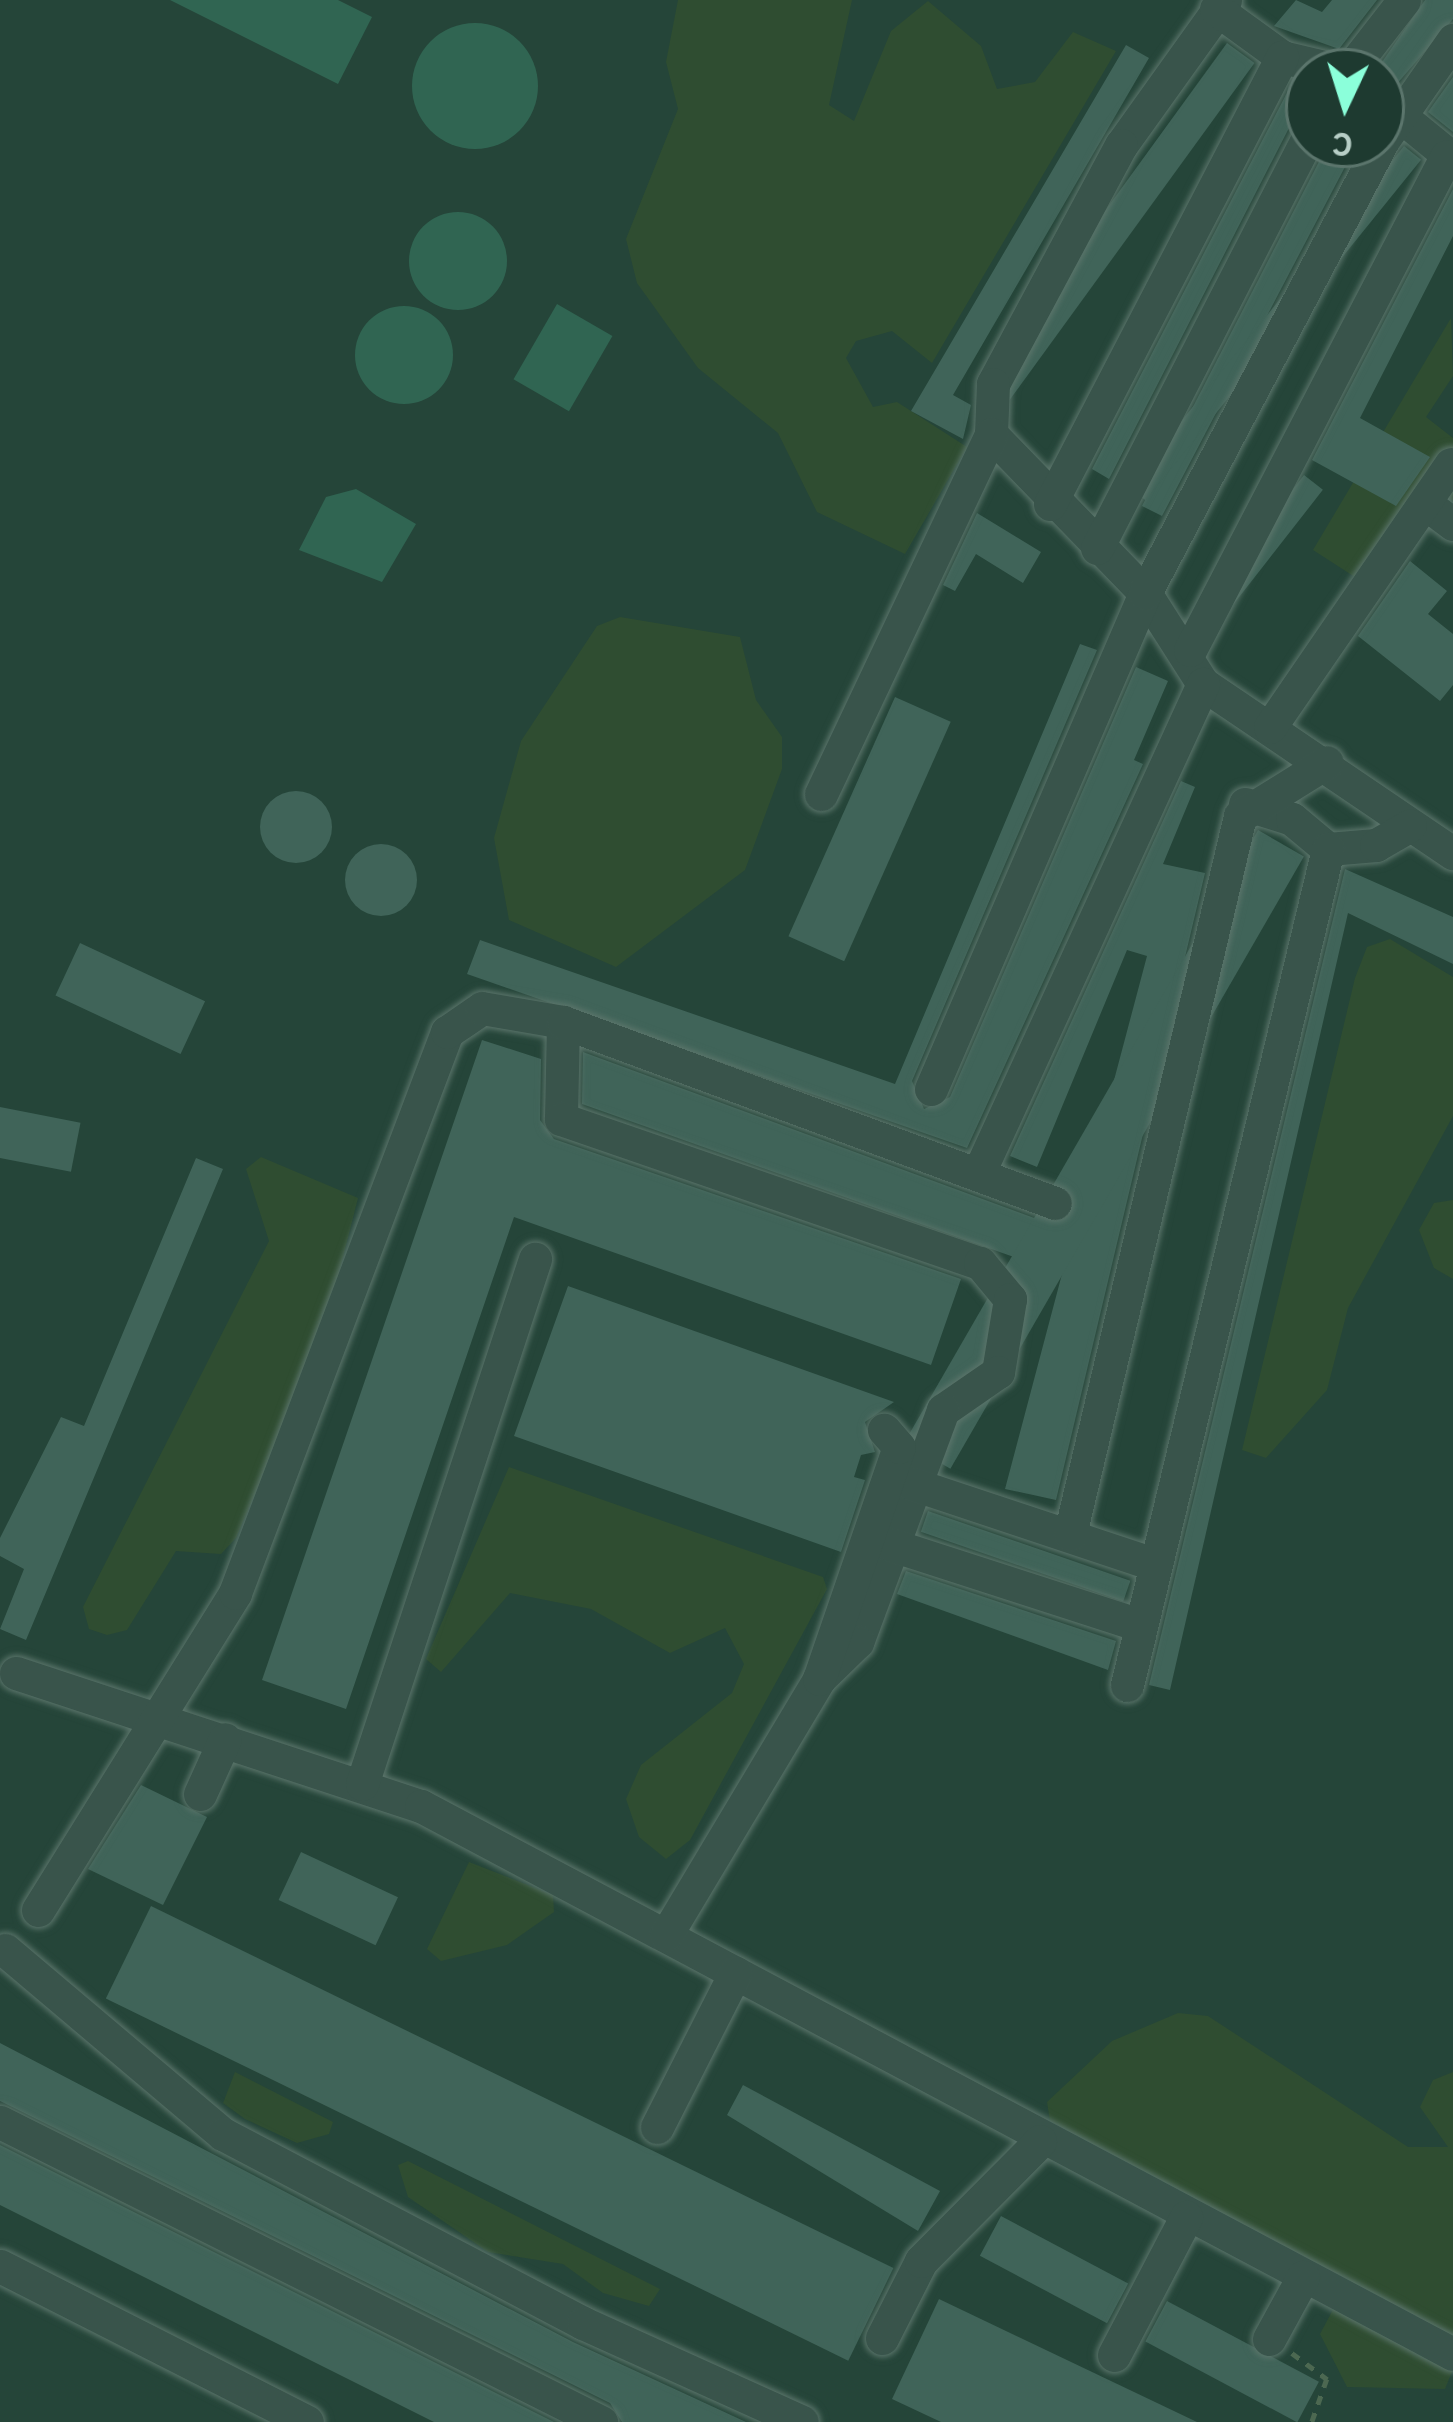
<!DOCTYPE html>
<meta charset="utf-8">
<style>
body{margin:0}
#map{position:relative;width:1453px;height:2422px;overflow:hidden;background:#254539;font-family:Overpass,sans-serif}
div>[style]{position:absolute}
.green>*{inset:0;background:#2f4d31}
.water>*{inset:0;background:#306552;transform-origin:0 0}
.round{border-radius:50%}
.building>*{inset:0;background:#406459;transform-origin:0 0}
.path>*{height:4.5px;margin-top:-2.25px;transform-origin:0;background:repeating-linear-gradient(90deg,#4c6851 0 9px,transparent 0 18px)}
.roads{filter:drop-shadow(0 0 3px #5b756b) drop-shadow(0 0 3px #5b756b)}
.minor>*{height:33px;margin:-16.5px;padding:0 16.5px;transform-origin:16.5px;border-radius:16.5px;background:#39544b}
span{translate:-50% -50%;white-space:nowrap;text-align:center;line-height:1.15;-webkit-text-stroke:12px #1e3a30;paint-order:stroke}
.north{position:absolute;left:1285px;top:48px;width:120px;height:120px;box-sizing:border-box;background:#1e3a30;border:3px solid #5b756c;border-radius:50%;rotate:184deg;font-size:33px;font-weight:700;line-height:48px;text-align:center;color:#b7cec6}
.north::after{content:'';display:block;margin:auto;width:42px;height:54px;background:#8bffda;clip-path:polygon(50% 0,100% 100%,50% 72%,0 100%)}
</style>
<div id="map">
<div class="green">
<div style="clip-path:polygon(678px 0,852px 0,829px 105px,854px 121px,891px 31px,928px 1px,981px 46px,997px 89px,1035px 82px,1073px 32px,1116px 51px,932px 363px,892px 331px,856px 341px,846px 358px,873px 407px,897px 402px,967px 447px,905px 554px,817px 512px,778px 433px,698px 368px,637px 283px,626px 239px,678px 109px,666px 62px)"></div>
<div style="clip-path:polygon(1451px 318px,1453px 376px,1426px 417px,1453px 438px,1453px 501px,1432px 484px,1358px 579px,1313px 550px)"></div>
<div style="clip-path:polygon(620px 617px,740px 637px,756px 700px,782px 737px,782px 769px,745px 870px,616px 967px,509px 920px,494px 838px,521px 741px,597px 626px)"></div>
<div style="clip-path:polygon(1390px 939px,1453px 977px,1453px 1116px,1348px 1308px,1327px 1390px,1266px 1458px,1242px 1450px,1355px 978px,1367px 947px)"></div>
<div style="clip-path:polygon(261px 1157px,358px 1198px,322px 1340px,236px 1538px,221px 1554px,176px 1551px,127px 1630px,107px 1635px,89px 1629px,83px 1607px,269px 1241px,246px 1169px)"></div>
<div style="clip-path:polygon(1453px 1200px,1453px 1279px,1434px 1268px,1419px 1230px,1434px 1203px)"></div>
<div style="clip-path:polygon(509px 1467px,823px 1577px,827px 1589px,690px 1840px,666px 1859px,639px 1837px,626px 1799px,641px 1765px,732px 1693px,744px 1664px,725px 1628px,670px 1653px,591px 1609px,510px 1593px,441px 1672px,426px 1659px)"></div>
<div style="clip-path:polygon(469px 1862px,553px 1895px,554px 1912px,507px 1945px,441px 1961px,427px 1949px)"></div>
<div style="clip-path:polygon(1178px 2013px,1208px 2016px,1408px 2147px,1448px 2147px,1420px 2107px,1433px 2080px,1453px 2072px,1453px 2336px,1050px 2121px,1047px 2102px,1112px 2041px)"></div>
<div style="clip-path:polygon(235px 2072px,333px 2122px,329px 2134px,297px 2143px,245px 2119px,223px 2103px)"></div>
<div style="clip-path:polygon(408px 2161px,660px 2289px,649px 2306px,603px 2293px,563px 2264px,488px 2252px,408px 2197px,398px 2165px)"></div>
<div style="clip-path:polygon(1335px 2306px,1453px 2369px,1445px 2389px,1347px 2387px,1320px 2334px)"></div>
</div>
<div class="water">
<div style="clip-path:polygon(170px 0,338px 0,372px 17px,338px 84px)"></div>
<div class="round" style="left:412px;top:23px;width:126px;height:126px"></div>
<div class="round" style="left:409px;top:212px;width:98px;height:98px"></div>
<div style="left:557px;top:304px;width:64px;height:87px;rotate:30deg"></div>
<div class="round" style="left:355px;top:306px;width:98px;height:98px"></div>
<div style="clip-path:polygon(356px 489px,416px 524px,382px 582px,299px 550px,326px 497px)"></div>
</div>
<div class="building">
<div style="clip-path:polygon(1296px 0,1322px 12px,1332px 0,1377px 0,1339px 49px,1274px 26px)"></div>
<div style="clip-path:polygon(1425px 0,1453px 0,1453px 19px,1396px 85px,1381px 81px,1375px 72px)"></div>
<div style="left:1227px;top:43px;width:34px;height:425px;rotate:36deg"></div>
<div style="clip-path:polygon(1126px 45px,1149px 58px,953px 395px,971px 405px,963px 439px,911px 411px)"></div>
<div style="clip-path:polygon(1453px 77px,1453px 132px,1428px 112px)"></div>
<div style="clip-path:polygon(1293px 81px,1309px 85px,1309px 112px,1290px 126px,1109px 479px,1092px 469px)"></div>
<div style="clip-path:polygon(1328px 144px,1357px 144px,1162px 516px,1142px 506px)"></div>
<div style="left:1404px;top:146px;width:22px;height:438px;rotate:39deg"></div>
<div style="clip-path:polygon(1453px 189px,1453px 236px,1360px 418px,1430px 457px,1396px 506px,1312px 460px)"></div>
<div style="left:1304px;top:475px;width:24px;height:186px;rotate:38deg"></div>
<div style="clip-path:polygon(977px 513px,1041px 552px,1023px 583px,976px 554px,955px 591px,943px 585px)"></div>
<div style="clip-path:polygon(1410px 561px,1447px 591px,1428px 614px,1453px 634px,1453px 685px,1440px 701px,1358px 636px)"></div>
<div style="clip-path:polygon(1080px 644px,1097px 650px,912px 1081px,924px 1109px,950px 1097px,1136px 667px,1168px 681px,1134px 760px,1143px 764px,967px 1148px,467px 974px,480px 940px,895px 1084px)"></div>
<div style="left:895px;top:697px;width:61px;height:262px;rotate:24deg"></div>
<div style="clip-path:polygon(1181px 781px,1195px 787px,1163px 864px,1205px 873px,1056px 1500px,1005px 1489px,1062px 1274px,582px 1104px,583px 1052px,1083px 1236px,1096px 1203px,1083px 1197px,1147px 956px,1127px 950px,1037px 1167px,1010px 1156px)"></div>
<div class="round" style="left:260px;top:791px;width:72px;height:72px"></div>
<div style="left:1258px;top:830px;width:53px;height:707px;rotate:30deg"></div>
<div class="round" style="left:345px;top:844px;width:72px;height:72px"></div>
<div style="clip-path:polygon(1345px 869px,1453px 917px,1453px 964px,1348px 913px,1170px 1690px,1149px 1685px)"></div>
<div style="left:80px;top:943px;width:138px;height:58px;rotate:25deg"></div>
<div style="clip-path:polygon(482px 1040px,541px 1059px,540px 1120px,554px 1139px,961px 1279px,931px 1365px,514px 1217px,346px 1709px,262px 1680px)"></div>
<div style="left:0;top:1107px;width:82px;height:50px;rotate:11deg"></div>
<div style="clip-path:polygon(196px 1158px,223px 1169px,26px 1640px,0 1629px,24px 1569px,0 1556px,0 1538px,61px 1417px,84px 1426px)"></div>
<div style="clip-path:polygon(568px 1286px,894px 1402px,865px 1422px,875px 1452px,861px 1455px,854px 1477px,865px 1480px,841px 1552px,514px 1436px)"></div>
<div style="left:928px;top:1511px;width:214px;height:22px;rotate:19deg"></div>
<div style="clip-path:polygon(906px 1571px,1116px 1641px,1108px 1670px,897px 1594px)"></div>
<div style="clip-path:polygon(141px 1785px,207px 1817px,163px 1905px,88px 1869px)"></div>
<div style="left:301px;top:1852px;width:107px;height:53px;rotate:25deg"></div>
<div style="left:151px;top:1906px;width:826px;height:103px;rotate:26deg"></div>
<div style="clip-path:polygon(0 2043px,573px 2342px,746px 2422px,622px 2422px,610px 2403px,0 2101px)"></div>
<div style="clip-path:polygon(743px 2085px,940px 2191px,918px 2231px,727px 2115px)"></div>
<div style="clip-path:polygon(0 2145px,554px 2422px,434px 2422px,0 2205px)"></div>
<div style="left:1001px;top:2216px;width:144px;height:45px;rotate:28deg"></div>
<div style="clip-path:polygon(939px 2299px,1197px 2422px,941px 2422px,892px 2399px)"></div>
<div style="left:1167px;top:2301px;width:172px;height:46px;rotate:28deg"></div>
</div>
<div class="path">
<div style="left:1292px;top:2353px;width:44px;rotate:36.6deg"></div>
<div style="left:1327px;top:2379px;width:46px;rotate:109.2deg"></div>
</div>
<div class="roads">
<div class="minor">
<div style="left:1225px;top:0;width:178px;rotate:125.6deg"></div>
<div style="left:1121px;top:145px;width:271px;rotate:118.2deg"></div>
<div style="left:993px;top:384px;width:50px;rotate:92.3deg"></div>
<div style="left:991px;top:434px;width:221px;rotate:45.9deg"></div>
<div style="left:1145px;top:593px;width:108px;rotate:57.5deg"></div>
<div style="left:1203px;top:684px;width:302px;rotate:34.1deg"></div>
<div style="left:1216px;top:9px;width:82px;rotate:36deg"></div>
<div style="left:1282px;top:57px;width:65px;rotate:13.4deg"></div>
<div style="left:1348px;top:72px;width:91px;rotate:-52.1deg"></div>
<div style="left:1382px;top:101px;width:92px;rotate:39.2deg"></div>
<div style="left:1381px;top:143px;width:126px;rotate:-55deg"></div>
<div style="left:1425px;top:503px;width:35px;rotate:37deg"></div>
<div style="left:1050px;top:504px;width:504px;rotate:-62.57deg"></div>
<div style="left:1097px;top:548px;width:463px;rotate:-62.8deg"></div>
<div style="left:1190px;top:650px;width:556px;rotate:-62.56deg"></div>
<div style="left:1270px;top:727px;width:319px;rotate:-55.5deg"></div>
<div style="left:821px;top:794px;width:398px;rotate:-64.7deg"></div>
<div style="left:1245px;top:804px;width:49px;rotate:17.7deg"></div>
<div style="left:1292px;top:819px;width:47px;rotate:39.8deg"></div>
<div style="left:1328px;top:849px;width:48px;rotate:-4.8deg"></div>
<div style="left:1376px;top:845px;width:39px;rotate:-30deg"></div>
<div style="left:563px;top:1022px;width:97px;rotate:91.2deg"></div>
<div style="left:561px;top:1119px;width:443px;rotate:19deg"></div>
<div style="left:980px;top:1263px;width:47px;rotate:50.2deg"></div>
<div style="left:1010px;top:1299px;width:74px;rotate:99.3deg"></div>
<div style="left:998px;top:1372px;width:67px;rotate:145.4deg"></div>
<div style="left:943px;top:1410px;width:247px;rotate:110.3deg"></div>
<div style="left:857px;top:1642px;width:53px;rotate:135.8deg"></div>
<div style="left:931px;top:1089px;width:540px;rotate:-66.66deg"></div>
<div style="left:1145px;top:593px;width:507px;rotate:-62.27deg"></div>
<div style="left:980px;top:1170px;width:535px;rotate:-65.35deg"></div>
<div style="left:910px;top:1483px;width:256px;rotate:18.4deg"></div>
<div style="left:1070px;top:1534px;width:738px;rotate:-76.68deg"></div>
<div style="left:1240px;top:816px;width:102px;rotate:-31.8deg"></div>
<div style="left:889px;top:1544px;width:264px;rotate:17.9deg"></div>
<div style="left:16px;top:1673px;width:426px;rotate:18.2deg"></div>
<div style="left:421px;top:1806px;width:1168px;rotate:27.97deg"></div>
<div style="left:1127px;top:1685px;width:860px;rotate:-76.48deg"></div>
<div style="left:362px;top:1784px;width:553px;rotate:-71.76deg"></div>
<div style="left:200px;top:1794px;width:60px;rotate:-65.6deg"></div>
<div style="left:38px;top:1910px;width:373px;rotate:-58.1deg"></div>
<div style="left:235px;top:1593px;width:600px;rotate:-69.3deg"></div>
<div style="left:447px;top:1032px;width:42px;rotate:-34.4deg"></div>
<div style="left:482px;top:1008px;width:82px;rotate:9.8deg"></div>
<div style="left:563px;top:1022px;width:524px;rotate:20.2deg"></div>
<div style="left:666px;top:1935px;width:298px;rotate:-59.1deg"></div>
<div style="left:819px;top:1679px;width:245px;rotate:-71deg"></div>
<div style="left:899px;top:1447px;width:23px;rotate:-131deg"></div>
<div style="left:5px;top:1950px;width:285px;rotate:40.2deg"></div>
<div style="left:223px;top:2134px;width:407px;rotate:27.7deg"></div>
<div style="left:583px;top:2323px;width:240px;rotate:24.3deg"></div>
<div style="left:0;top:2122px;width:672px;rotate:26.53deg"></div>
<div style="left:657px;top:2127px;width:173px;rotate:-63.1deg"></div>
<div style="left:0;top:2266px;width:344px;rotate:26.9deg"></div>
<div style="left:882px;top:2338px;width:86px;rotate:-63.1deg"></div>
<div style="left:921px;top:2261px;width:169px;rotate:-45.2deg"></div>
<div style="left:1269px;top:2339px;width:71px;rotate:-61.3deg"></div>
<div style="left:1114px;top:2355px;width:156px;rotate:-62.4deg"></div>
</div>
</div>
<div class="north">С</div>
</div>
